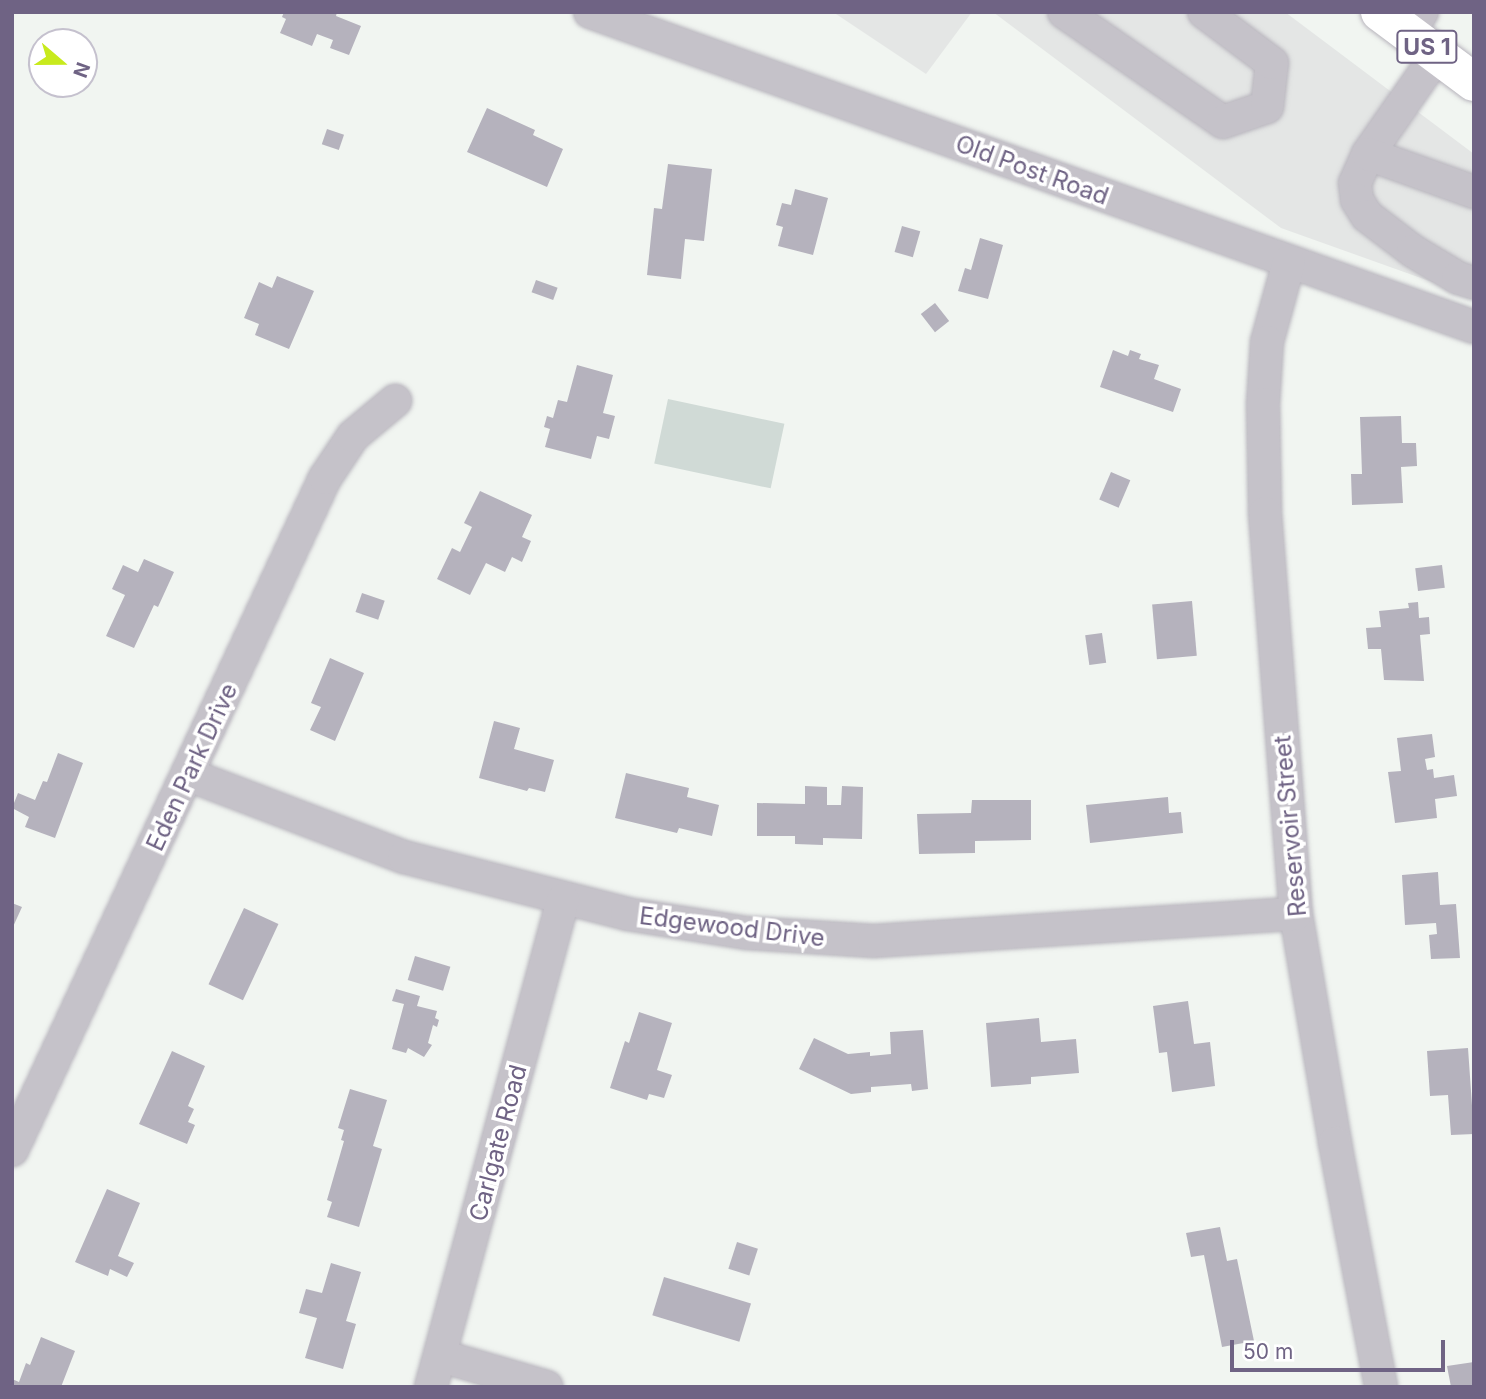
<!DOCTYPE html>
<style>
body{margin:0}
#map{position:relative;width:1486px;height:1399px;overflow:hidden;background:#f1f5f1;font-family:Inter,sans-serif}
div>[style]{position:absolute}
.built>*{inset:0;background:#e4e6e5}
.green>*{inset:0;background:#d0dad6;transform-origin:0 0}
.building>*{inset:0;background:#b5b2bd;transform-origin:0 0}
.roads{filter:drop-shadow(0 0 2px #b8b5bd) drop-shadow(0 0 2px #b8b5bd)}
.minor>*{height:32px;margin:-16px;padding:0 16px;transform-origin:16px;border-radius:16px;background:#c5c2c9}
.major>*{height:38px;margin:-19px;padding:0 19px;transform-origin:19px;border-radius:19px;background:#fff}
span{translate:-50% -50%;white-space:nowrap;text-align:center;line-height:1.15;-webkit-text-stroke:7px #fff;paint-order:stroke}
.shield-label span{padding:2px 5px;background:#fff;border:2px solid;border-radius:5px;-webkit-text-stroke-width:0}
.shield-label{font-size:23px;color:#6f6384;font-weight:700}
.street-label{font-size:24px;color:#6f6384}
.frame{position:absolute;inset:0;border:14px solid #6f6384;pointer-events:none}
.north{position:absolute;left:28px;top:28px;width:70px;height:70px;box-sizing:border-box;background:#fff;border:2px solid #c5c1ce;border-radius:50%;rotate:110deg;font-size:19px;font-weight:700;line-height:28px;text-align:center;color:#6f6384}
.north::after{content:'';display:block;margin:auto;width:24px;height:32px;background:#c8ea1d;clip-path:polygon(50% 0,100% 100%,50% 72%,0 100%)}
.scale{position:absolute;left:1230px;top:1340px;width:215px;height:32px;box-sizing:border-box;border:4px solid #6f6384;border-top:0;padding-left:9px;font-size:21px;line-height:24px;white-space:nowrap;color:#6f6384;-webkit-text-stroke:5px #fff;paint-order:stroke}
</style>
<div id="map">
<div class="built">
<div style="clip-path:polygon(833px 12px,972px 12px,926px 74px)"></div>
<div style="clip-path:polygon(993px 12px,1285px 12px,1474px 154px,1474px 297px,1281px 228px)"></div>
</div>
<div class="green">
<div style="left:668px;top:399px;width:119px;height:66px;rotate:12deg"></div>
</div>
<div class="building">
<div style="clip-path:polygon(284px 12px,337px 12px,336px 16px,361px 26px,349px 55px,330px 48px,333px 40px,317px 34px,312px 46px,280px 33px,286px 19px,282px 17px)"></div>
<div style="clip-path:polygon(487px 108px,535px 130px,533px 135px,563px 149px,547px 187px,467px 152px)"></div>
<div style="left:327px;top:129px;width:18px;height:16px;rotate:19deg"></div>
<div style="clip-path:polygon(668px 164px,712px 169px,704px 241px,685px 239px,681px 279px,647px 275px,654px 208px,662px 209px)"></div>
<div style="clip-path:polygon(795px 189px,828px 198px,813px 255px,778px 246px,783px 227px,776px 225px,782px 203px,791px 205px)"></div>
<div style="left:902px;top:226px;width:19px;height:27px;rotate:16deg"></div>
<div style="clip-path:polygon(980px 238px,1003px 245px,988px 299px,958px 291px,965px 268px,971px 270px)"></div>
<div style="clip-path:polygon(277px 276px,314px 291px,289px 349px,255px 335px,259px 324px,244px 318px,259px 282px,272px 288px)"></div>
<div style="left:536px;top:280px;width:23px;height:13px;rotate:20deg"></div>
<div style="left:935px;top:303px;width:23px;height:18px;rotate:52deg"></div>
<div style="clip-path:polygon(1113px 350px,1128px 356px,1130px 350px,1141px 354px,1139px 359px,1159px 365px,1154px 379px,1181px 389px,1173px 412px,1100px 387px)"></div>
<div style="clip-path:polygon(577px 365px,613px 375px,603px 413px,615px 416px,609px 439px,597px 436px,591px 459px,545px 447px,550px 429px,544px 427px,547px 416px,553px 418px,558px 400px,567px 402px)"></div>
<div style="clip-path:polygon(1401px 416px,1402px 443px,1416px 443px,1417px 466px,1401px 467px,1403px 503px,1352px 505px,1351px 474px,1362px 474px,1360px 417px)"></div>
<div style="left:1111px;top:472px;width:21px;height:30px;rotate:23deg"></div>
<div style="clip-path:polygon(480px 491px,532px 515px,522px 537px,531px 541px,522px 562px,512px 557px,505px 572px,486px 563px,470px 595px,437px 579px,452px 548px,460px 552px,472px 527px,464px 523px)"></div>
<div style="clip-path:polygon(144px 559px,174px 572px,158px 607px,154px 605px,134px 648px,106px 636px,125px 595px,112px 589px,123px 565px,138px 572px)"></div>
<div style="left:1442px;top:565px;width:23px;height:27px;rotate:83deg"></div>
<div style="left:362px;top:593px;width:24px;height:20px;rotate:19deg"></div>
<div style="left:1192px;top:601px;width:55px;height:40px;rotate:85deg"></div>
<div style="clip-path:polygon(1418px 602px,1419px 618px,1429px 617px,1430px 634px,1420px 635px,1424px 681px,1384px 680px,1381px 649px,1368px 649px,1366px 628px,1381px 627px,1379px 611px,1409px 608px,1408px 603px)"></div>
<div style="left:1102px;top:633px;width:30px;height:17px;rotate:82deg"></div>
<div style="clip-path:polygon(330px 658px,364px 673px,335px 741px,310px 730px,321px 707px,311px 703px)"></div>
<div style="clip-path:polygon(494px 721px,520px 728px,514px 749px,554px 760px,545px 792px,529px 788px,527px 791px,479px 778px)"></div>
<div style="clip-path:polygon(1432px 734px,1435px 757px,1425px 759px,1427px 770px,1433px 769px,1434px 778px,1454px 775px,1457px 796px,1435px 799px,1437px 818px,1395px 823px,1388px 772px,1401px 771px,1397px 738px)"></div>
<div style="clip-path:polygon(58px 753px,83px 763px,55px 838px,25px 827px,29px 817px,12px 808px,18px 793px,35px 800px,43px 781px,47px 782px)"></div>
<div style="clip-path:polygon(626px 773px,689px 788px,687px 797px,719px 805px,712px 836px,679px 828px,677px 833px,615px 818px)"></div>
<div style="clip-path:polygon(805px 786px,827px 787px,827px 805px,841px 805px,842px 786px,863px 787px,862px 839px,823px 838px,823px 845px,795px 844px,795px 836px,757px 836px,757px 803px,805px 804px)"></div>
<div style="clip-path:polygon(1168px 797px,1169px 813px,1181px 812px,1183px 833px,1090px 843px,1086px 805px)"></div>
<div style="clip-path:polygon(972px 800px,1031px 800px,1031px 840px,975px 841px,975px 853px,919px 854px,917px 814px,971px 813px)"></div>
<div style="clip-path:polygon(1438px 872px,1440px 905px,1456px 904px,1460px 958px,1431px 959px,1429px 935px,1437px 934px,1436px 923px,1405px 925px,1402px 875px)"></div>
<div style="clip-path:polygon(12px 903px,22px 907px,12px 929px)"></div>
<div style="left:244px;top:908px;width:38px;height:84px;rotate:25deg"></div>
<div style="left:415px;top:956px;width:37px;height:25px;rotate:17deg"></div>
<div style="clip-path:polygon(396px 989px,420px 996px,417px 1006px,437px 1011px,435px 1018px,439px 1020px,437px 1027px,433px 1025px,428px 1043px,432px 1045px,424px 1057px,408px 1048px,406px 1053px,392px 1049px,404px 1004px,392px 1001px)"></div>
<div style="clip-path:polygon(1188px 1001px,1194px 1044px,1210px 1042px,1215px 1086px,1172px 1092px,1167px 1052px,1159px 1053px,1153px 1006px)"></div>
<div style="clip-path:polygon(639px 1012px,672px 1023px,657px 1070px,672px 1075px,664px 1098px,649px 1094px,647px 1100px,610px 1088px,625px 1041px,629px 1043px)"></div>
<div style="clip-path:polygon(1039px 1018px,1041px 1042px,1076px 1039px,1079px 1073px,1031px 1077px,1031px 1084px,991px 1087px,986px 1023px)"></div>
<div style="clip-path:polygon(923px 1030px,928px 1089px,912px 1091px,911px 1084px,871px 1087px,871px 1092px,851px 1094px,799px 1069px,814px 1038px,848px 1054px,870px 1052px,870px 1056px,891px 1054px,890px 1032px)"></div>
<div style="clip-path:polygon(1468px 1048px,1474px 1134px,1451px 1135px,1448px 1095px,1430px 1096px,1427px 1051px)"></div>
<div style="clip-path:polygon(172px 1051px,205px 1066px,188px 1106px,194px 1109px,188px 1122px,195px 1125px,187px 1144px,139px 1124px)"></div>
<div style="clip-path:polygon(350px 1089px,387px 1100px,373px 1146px,382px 1149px,359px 1227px,327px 1217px,332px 1202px,327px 1200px,344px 1141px,341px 1140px,344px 1130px,338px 1128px)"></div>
<div style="clip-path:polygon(107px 1189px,140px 1203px,118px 1256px,134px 1263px,127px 1277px,110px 1269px,108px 1276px,75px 1262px)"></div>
<div style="clip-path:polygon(1220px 1227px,1227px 1261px,1237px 1259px,1254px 1341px,1222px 1347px,1204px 1255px,1191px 1257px,1186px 1233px)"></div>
<div style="left:737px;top:1242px;width:22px;height:28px;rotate:18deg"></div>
<div style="clip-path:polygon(331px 1263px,361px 1272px,346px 1321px,356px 1324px,343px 1369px,305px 1358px,317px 1318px,299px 1313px,306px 1289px,322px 1293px)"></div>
<div style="left:664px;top:1277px;width:91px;height:40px;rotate:17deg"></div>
<div style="clip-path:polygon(41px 1337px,75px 1351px,61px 1387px,12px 1387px,12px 1379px,19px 1382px,26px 1363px,30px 1365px)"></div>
<div style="clip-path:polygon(1474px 1362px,1474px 1387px,1451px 1387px,1447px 1366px)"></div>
</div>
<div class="roads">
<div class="minor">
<div style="left:590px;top:12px;width:938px;rotate:19.61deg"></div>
<div style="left:1064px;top:12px;width:193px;rotate:34.7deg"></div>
<div style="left:1223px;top:122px;width:46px;rotate:-18.8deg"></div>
<div style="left:1267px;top:107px;width:44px;rotate:-83.5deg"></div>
<div style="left:1272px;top:63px;width:85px;rotate:-143.1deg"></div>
<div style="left:1407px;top:32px;width:25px;rotate:-53deg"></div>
<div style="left:1437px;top:55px;width:121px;rotate:124.9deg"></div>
<div style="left:1368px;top:154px;width:32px;rotate:114deg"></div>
<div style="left:1355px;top:183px;width:17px;rotate:83deg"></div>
<div style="left:1357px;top:200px;width:19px;rotate:58deg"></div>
<div style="left:1367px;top:216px;width:58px;rotate:37.3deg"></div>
<div style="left:1413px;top:251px;width:52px;rotate:31deg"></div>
<div style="left:1458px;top:278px;width:17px;rotate:17deg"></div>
<div style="left:1368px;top:154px;width:113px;rotate:19.7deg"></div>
<div style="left:1289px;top:262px;width:83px;rotate:105.4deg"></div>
<div style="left:1267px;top:342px;width:62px;rotate:93.7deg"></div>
<div style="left:1263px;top:404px;width:109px;rotate:88.9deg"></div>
<div style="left:1265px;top:513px;width:402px;rotate:85.6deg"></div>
<div style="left:1296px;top:914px;width:232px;rotate:80.3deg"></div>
<div style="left:1335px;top:1143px;width:248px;rotate:79.3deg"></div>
<div style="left:189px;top:775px;width:230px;rotate:20.9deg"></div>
<div style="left:404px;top:857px;width:230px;rotate:14.3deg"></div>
<div style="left:627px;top:914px;width:121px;rotate:9deg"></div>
<div style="left:747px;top:933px;width:127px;rotate:3.6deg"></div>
<div style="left:874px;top:941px;width:423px;rotate:-3.7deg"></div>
<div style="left:12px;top:1150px;width:741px;rotate:-65.03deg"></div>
<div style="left:325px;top:478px;width:50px;rotate:-56.3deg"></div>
<div style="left:353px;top:436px;width:55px;rotate:-39.8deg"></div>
<div style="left:441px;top:1356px;width:110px;rotate:16.3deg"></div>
<div style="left:431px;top:1387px;width:505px;rotate:-74.83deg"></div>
</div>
<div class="major">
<div style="left:1380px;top:12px;width:117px;rotate:36.7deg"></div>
</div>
</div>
<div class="shield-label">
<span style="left:1427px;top:47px">US 1</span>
</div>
<div class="street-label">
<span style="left:1032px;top:170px;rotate:20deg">Old Post Road</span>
<span style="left:192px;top:767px;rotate:-65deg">Eden Park Drive</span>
<span style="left:1290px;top:826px;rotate:-95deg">Reservoir Street</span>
<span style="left:732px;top:927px;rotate:7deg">Edgewood Drive</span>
<span style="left:498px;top:1143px;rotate:-75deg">Carlgate Road</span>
</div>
<div class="frame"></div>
<div class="north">N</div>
<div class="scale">50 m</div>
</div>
